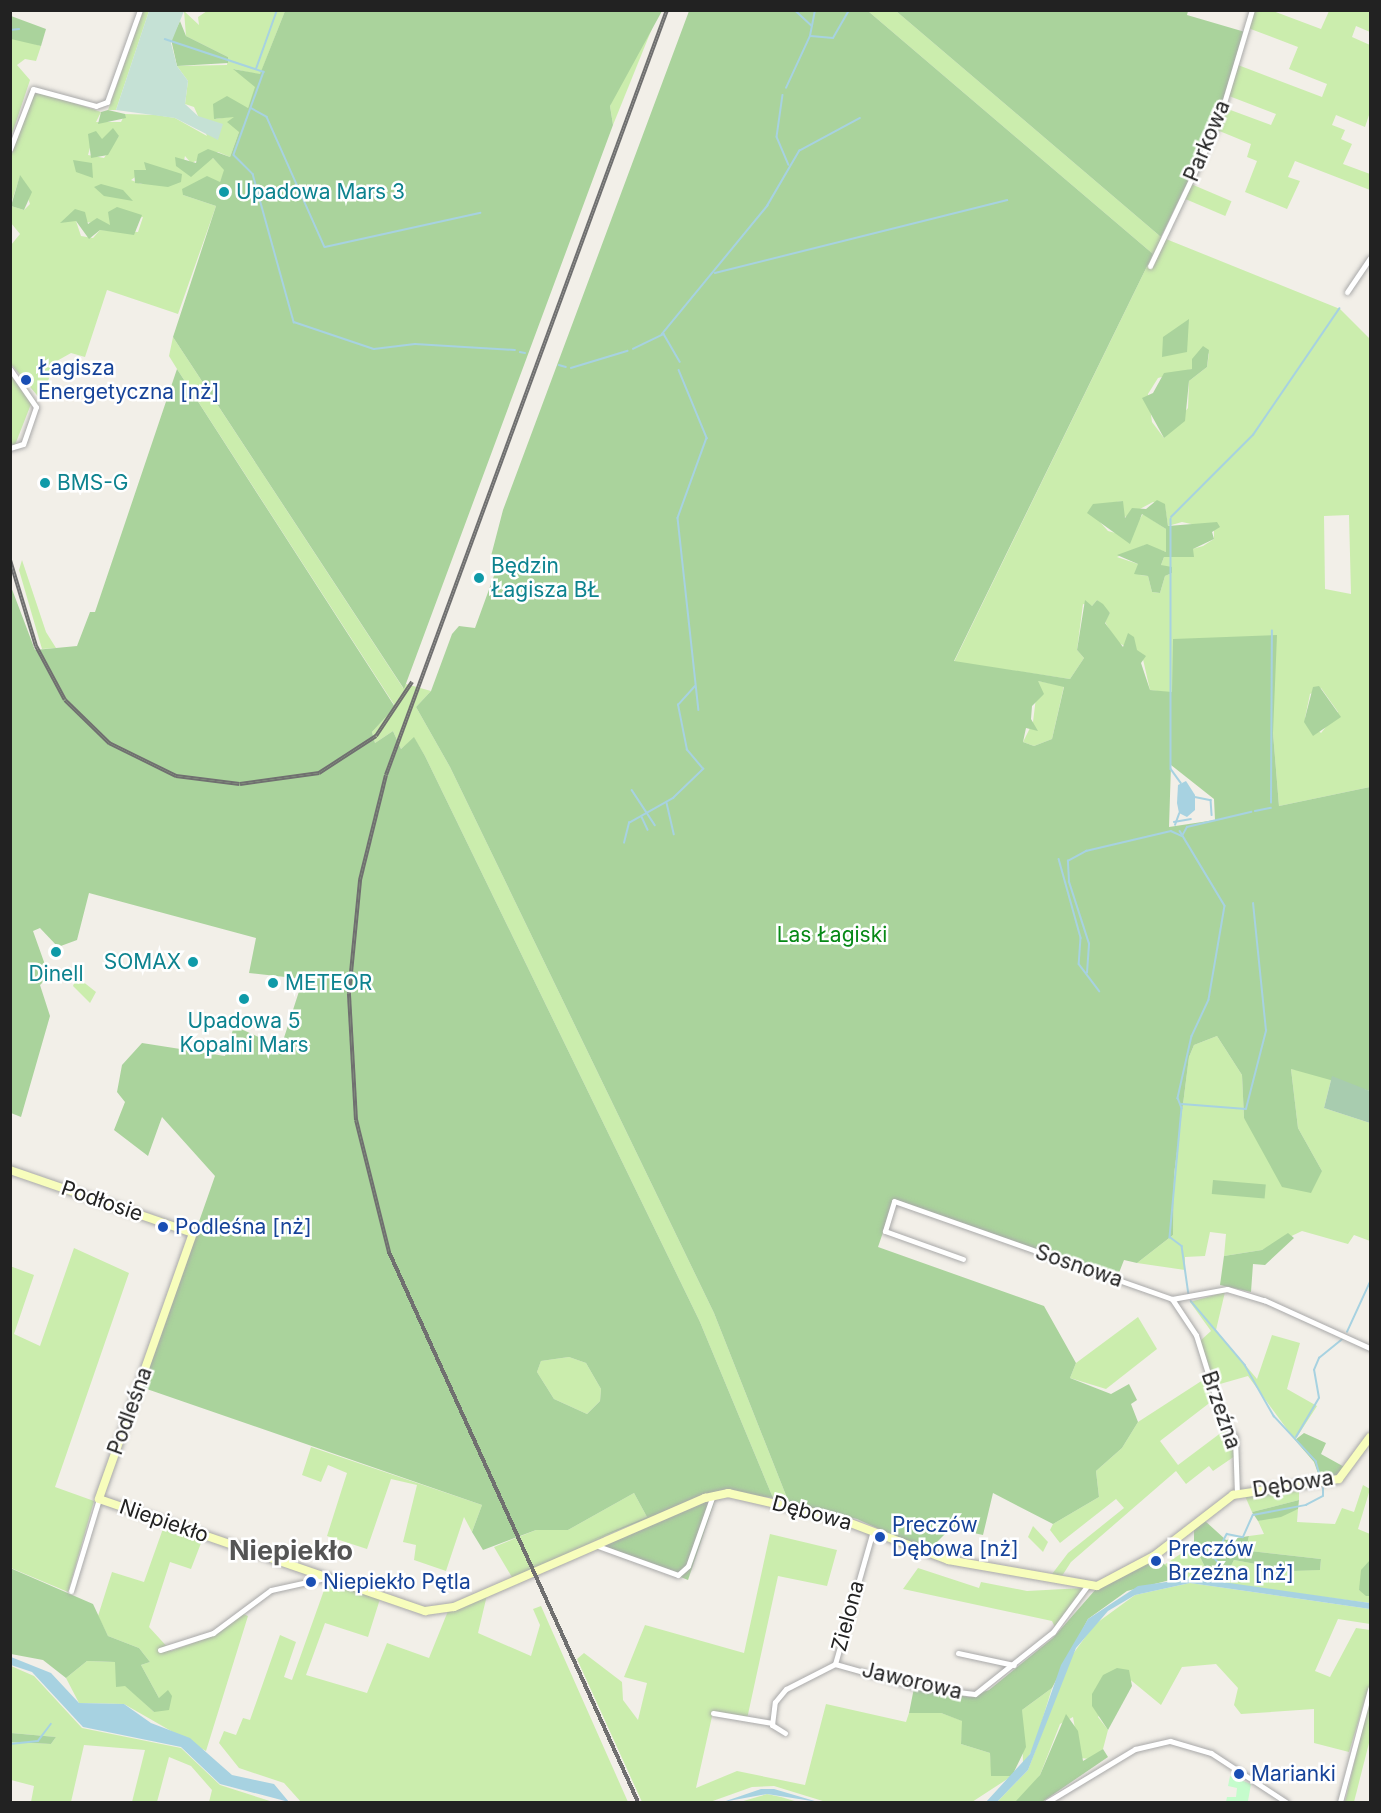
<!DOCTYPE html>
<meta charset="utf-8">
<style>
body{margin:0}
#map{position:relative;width:1381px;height:1813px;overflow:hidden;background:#f2efe8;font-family:Inter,sans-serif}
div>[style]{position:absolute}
.grass>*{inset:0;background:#cbedad;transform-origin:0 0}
.forest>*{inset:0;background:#aad39c;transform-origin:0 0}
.wetland>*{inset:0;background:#c5e1d5}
.cemetery>*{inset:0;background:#a8ccaf}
.park>*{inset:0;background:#c5fccc}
.water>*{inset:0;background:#a7d2e1}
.stream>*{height:1.5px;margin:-0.75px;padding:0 0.75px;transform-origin:0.75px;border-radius:0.75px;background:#a7d2e1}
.roads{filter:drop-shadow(0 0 2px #a9a9a9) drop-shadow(0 0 2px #a9a9a9)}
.street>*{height:5px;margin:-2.5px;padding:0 2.5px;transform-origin:2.5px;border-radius:2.5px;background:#fff}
.secondary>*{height:8px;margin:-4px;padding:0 4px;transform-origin:4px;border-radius:4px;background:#f7fdbc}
.rail>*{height:4px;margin-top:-2px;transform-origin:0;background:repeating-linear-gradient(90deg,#fff 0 4.5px,#707070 0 9px);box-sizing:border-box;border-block:2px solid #707070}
.dots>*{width:16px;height:16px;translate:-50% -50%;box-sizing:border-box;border:3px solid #fff;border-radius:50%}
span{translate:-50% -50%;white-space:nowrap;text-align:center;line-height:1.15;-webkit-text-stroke:5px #fff;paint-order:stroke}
.street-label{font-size:21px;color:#222}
.culture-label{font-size:21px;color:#0d838f}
.left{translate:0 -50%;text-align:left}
.right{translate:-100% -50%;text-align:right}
.transit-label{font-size:21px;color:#164399}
.park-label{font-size:21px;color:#078916}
.district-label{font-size:27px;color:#555;font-weight:700}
.frame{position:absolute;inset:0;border:12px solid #222;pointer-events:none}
</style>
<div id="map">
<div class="grass">
<div style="clip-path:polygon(143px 11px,149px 11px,116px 110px,108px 110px)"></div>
<div style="clip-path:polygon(evenodd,184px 11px,199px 25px,198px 17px,207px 11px,285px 11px,260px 75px,234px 69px,256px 87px,248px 108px,217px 102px,216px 119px,234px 116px,239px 132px,230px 157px,218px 152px,191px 163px,185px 156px,182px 169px,188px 171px,213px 158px,225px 170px,220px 182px,183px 195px,216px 206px,178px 314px,107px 290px,85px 357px,71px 353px,55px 362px,41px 400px,11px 364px,11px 245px,20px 234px,11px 223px,11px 206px,24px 210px,30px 204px,20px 176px,11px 204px,11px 157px,31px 95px,42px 92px,101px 112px,96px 122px,121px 122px,125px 114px,156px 115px,175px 118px,207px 136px,194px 107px,185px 104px,188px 81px,177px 66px,227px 65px,228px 57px,186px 36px,184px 11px,119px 136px,104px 158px,88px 155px,91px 144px,119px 136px,184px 11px,151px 166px,172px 173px,178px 173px,141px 184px,131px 180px,151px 166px,184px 11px,143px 217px,138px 232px,100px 230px,93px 238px,81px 236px,76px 221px,110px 225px,143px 217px)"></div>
<div style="clip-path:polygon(evenodd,868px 11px,896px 11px,1161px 237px,1340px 309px,1370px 339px,1370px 787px,1279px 806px,1273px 733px,1172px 693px,1150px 690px,1142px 655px,1117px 642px,1105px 622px,1110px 613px,1097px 600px,1092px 606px,1083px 604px,1077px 650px,1084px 658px,1070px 679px,954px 662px,1153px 254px,868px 11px,1209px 353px,1207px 367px,1189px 381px,1188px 408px,1164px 438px,1152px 422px,1148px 394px,1158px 378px,1192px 369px,1209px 353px,868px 11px,1123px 501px,1123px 518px,1153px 502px,1165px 506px,1168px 526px,1182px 522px,1214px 529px,1214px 539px,1203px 546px,1164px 557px,1161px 565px,1172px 573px,1165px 576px,1160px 593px,1152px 592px,1148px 576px,1140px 575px,1138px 564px,1117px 557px,1145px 545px,1166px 552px,1166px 529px,1143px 514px,1135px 526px,1119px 534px,1108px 531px,1099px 521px,1097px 505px,1123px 501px,868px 11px,1349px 515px,1351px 594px,1325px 589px,1324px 516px,1349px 515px,868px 11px,1321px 688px,1338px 712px,1321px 733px,1305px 718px,1310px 694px,1321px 688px)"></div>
<div style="clip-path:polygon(1253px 11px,1273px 11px,1321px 29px,1329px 11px,1370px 11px,1370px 32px,1356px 26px,1352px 37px,1370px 45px,1370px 112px,1365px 127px,1336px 115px,1332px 125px,1345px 130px,1341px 139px,1352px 144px,1343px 164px,1370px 174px,1370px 190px,1295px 161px,1288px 177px,1300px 181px,1287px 209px,1245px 192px,1257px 161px,1247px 157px,1251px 144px,1217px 130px,1225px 108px,1271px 125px,1276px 114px,1229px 96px,1238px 65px,1322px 97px,1327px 84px,1289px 69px,1298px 47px,1248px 28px)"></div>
<div style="clip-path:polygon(653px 26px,613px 125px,610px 106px,618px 84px)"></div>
<div style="clip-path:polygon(16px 38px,41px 46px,36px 61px,25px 59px,17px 65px,30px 80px,11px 137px,11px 39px)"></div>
<div style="left:1191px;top:184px;width:44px;height:16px;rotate:23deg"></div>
<div style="clip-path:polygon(173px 337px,403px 688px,406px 684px,431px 691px,416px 707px,450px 767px,714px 1313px,789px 1503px,773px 1498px,700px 1322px,425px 756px,414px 738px,401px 749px,393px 731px,375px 743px,372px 732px,395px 706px,177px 369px,169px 356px)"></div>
<div style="clip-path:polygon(10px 374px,31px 404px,15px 445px,11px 444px)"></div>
<div style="clip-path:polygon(22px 560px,46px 632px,56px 648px,42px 649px,19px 570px)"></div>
<div style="clip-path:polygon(1038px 681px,1064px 686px,1052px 739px,1034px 746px,1023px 742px,1033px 722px)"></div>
<div style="clip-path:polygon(77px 977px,96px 992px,90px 1003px,73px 986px)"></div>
<div style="clip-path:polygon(1217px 1036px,1242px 1075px,1244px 1118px,1322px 1171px,1298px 1128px,1291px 1069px,1332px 1076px,1324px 1108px,1370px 1123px,1370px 1241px,1354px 1235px,1348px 1244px,1302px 1231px,1262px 1250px,1224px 1256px,1226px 1234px,1210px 1232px,1205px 1256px,1185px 1257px,1185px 1270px,1137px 1263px,1173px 1235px,1174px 1175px,1189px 1057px,1194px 1045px)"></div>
<div style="clip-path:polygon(74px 1248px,129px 1273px,55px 1487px,94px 1501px,68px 1592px,11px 1568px,10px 1266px,34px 1275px,14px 1334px,40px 1346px)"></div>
<div style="clip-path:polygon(1225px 1292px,1216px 1330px,1257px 1379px,1272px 1335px,1300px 1343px,1287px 1389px,1317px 1406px,1295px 1440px,1248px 1376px,1213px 1386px,1200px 1341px,1211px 1331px,1190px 1302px)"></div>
<div style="clip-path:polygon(1138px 1317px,1157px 1349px,1106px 1389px,1070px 1378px,1076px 1363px)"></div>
<div style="clip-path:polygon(569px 1357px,586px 1363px,601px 1389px,600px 1401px,587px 1414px,554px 1399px,537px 1372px,541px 1361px)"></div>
<div style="clip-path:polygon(1206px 1378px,1212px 1401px,1160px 1441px,1178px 1465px,1226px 1429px,1235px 1456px,1213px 1471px,1209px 1466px,1186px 1484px,1176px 1471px,1071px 1562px,1060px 1579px,1049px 1578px,1068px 1553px,1124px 1508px,1116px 1499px,1060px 1543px,1050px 1530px,1053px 1524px,1099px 1497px,1096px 1471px,1122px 1448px,1138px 1422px)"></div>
<div style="clip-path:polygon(311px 1447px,482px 1505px,472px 1532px,464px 1517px,446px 1571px,414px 1560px,416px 1545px,403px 1542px,417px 1485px,391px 1479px,367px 1549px,327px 1536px,347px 1473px,328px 1465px,321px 1482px,302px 1475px)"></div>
<div style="clip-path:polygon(1363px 1485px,1370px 1489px,1358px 1529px,1370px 1534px,1370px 1560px,1359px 1590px,1370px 1596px,1370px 1603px,1178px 1578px,1164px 1565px,1194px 1545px,1207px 1571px,1225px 1575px,1234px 1560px,1262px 1565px,1261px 1571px,1320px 1570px,1321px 1559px,1232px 1549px,1247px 1544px,1249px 1536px,1264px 1534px,1258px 1521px,1298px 1509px,1297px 1522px,1335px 1524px,1342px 1508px,1354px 1512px)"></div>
<div style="clip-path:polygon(1299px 1491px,1299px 1500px,1252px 1512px,1245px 1496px)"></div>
<div style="clip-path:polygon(634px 1493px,647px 1517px,513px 1579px,494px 1547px,536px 1530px,568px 1530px)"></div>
<div style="clip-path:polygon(165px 1523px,203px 1538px,191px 1569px,170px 1562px,149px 1627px,171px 1651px,209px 1637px,241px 1613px,248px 1616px,206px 1751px,124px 1704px,79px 1703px,66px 1678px,87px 1661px,115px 1662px,125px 1685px,154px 1712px,159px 1698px,141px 1665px,150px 1662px,139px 1648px,108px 1636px,98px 1616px,112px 1572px,144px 1582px)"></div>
<div style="clip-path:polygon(1033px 1526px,1048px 1542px,1043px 1552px,1028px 1537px)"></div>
<div style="clip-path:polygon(770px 1534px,837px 1550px,827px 1586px,778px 1576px,747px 1719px,713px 1712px,696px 1788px,737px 1771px,805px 1785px,826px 1704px,906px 1722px,909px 1713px,941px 1713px,963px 1721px,961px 1744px,990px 1753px,992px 1776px,1012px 1776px,972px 1802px,826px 1802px,774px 1786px,752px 1787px,710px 1802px,642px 1802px,577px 1659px,584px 1653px,622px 1682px,623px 1700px,638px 1720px,647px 1683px,624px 1677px,645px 1625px,744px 1653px)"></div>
<div style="clip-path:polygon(918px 1568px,979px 1588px,981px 1582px,1027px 1591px,1083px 1588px,1055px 1627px,1052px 1621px,903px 1589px)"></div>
<div style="clip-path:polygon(328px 1579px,380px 1599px,368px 1637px,325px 1623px,306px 1675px,367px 1693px,387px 1643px,429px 1658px,448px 1611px,487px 1595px,478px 1633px,531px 1656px,540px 1625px,533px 1609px,541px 1606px,628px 1802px,301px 1802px,284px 1783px,239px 1768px,219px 1743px,224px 1731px,236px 1735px,243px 1718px,250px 1720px,280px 1635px,296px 1642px,284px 1677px,292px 1680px)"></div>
<div style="clip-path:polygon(1190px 1583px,1370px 1609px,1370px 1624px,1338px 1619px,1315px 1671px,1330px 1677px,1356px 1628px,1370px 1630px,1370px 1683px,1349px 1752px,1314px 1743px,1314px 1709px,1241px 1714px,1234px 1705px,1238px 1688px,1216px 1664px,1182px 1667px,1161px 1705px,1127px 1677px,1098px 1717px,1108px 1730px,1103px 1749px,1090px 1759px,1080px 1758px,1073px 1717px,1060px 1724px,1040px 1775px,1020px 1802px,997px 1802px,1028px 1770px,1070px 1658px,1094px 1625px,1135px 1595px)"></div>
<div style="clip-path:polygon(11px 1666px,34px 1676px,82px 1728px,181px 1748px,220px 1785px,273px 1802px,209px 1802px,212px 1790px,191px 1766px,169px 1757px,157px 1802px,132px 1802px,145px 1750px,84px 1745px,71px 1802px,31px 1802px,34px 1786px,11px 1780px,10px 1742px,51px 1744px,56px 1737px,11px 1733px)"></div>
<div style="clip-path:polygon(1052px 1688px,1034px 1747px,1023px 1766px,1022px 1710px)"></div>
<div style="clip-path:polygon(1370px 1696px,1370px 1739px,1354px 1802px,1345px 1802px)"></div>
<div style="clip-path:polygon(767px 1794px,781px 1797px,798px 1802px,740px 1802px)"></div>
</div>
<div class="forest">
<div style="clip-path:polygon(285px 11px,662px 11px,610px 106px,613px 125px,404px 689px,173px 337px,216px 206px,183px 195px,182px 189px,207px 176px,220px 182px,224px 170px,213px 158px,191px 177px,176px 166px,175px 157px,196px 163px,198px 154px,208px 149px,230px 157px,239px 132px,227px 122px,234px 117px,214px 119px,213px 104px,227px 96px,248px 108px,255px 87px,233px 69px,260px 74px)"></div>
<div style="clip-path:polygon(evenodd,689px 11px,868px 11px,1153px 254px,954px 661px,1070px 679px,1084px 658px,1077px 650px,1085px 600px,1092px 606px,1097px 600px,1103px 604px,1110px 613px,1105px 623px,1123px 647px,1128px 633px,1134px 637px,1137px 650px,1146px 656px,1141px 663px,1150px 690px,1172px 692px,1173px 639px,1277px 635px,1273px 733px,1279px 806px,1370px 787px,1370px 1091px,1291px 1069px,1298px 1128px,1322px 1171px,1311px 1193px,1282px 1187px,1244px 1118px,1242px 1075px,1217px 1036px,1194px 1045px,1189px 1057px,1174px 1175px,1173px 1235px,1137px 1263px,1124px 1260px,1117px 1278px,894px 1200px,878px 1247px,1044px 1306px,1076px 1363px,1070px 1378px,1111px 1394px,1129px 1384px,1137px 1400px,1131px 1404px,1138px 1422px,1122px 1448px,1096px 1471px,1099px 1497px,1053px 1524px,993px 1493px,983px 1535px,951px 1528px,928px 1551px,857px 1519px,789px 1503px,714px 1313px,450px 767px,416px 707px,431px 691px,452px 634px,459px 626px,475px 628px,499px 562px,491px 556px,503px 510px,689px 11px,1038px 681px,1064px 687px,1052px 739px,1034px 746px,1023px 742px,1026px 728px,1038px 731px,1031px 719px,1032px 706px,1044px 694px,1038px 681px,689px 11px,1171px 765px,1214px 799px,1215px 820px,1169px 827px,1171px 765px)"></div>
<div style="clip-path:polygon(896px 11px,1188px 11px,1187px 15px,1245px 32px,1217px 121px,1161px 237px)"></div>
<div style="clip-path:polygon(11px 16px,46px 29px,41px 46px,11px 39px)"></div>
<div style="clip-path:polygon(180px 21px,186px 36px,228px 57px,228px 63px,177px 66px,171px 39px)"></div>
<div style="clip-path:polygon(108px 110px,125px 114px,126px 118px,98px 124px,101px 112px)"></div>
<div style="clip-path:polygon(113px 128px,119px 136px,108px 155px,91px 158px,88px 134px,96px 131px,102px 139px)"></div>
<div style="clip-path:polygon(73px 160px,92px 163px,93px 178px,76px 172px)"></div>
<div style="clip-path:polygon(144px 162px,182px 174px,181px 182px,168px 187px,135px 183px,134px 170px,146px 170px)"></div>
<div style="clip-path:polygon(20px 175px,32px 192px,24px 210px,11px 206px)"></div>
<div style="clip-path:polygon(101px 184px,123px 190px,133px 201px,104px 196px,94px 187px)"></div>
<div style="clip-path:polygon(117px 207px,142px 215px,134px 235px,100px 230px,89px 239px,76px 221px,60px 223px,75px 209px,85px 212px,88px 224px,97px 218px,110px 225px,108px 212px)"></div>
<div style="clip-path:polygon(1189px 319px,1187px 352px,1162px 357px,1163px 337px)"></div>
<div style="clip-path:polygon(1203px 346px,1209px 350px,1207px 367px,1189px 381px,1185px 421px,1164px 438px,1142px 398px,1153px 393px,1164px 373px,1192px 369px,1192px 359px)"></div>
<div style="clip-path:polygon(evenodd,177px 369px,395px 707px,372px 732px,375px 743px,393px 731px,401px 749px,414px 737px,425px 756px,700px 1322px,773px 1498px,719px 1491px,587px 1542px,647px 1517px,634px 1493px,568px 1530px,536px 1530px,483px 1550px,472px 1532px,482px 1505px,141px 1387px,215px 1176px,162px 1117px,148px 1156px,114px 1130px,125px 1102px,117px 1092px,122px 1065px,142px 1043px,225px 1056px,234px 1026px,281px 1047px,303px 979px,249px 973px,256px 938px,89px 893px,77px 940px,58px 947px,40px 928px,33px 931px,49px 976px,40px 985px,50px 1016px,21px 1117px,11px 1113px,10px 584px,35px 650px,77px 646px,90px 612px,95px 612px,177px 369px,569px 1357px,586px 1363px,601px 1389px,600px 1401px,587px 1414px,554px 1399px,537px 1372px,541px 1361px,569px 1357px)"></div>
<div style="clip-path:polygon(1157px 500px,1165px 504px,1168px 526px,1217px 522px,1220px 527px,1212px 532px,1214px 539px,1193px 549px,1194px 557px,1164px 557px,1161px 565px,1172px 567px,1172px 573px,1165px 576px,1160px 593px,1152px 592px,1148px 576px,1134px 574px,1138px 564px,1117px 555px,1147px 544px,1166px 552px,1166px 529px,1142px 514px,1130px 544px,1087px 513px,1093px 504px,1123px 501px,1125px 518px,1132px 508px,1146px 509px)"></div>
<div style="clip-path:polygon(1319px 686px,1341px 717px,1313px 736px,1304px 722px,1313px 687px)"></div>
<div style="left:1213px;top:1180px;width:53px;height:14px;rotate:5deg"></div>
<div style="clip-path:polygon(1288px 1233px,1294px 1238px,1265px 1265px,1253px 1264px,1251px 1292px,1220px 1285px,1224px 1256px,1262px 1250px)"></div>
<div style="clip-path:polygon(1304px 1433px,1326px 1443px,1321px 1454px,1348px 1469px,1321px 1482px,1314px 1462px,1295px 1440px)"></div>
<div style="clip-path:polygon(716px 1497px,688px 1580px,602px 1545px)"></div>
<div style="clip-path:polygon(1299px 1500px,1298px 1509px,1281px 1517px,1258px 1521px,1252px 1512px)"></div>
<div style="clip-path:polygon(1204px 1520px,1226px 1540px,1249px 1536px,1247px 1544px,1233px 1549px,1321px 1559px,1320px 1570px,1261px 1572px,1261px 1565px,1234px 1560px,1226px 1575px,1207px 1571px,1194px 1545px,1194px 1528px)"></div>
<div style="clip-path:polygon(1157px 1557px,1178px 1578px,1127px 1591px,1088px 1619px,1052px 1688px,1022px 1710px,1026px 1747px,1012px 1776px,991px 1776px,990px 1753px,961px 1744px,962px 1721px,941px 1713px,909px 1713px,914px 1688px,969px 1697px,989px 1690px,1053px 1638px,1096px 1589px)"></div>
<div style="clip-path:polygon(1370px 1560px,1370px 1596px,1366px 1596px,1359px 1590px,1361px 1570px)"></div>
<div style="clip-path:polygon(10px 1568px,93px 1604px,108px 1636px,139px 1648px,150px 1662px,141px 1665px,159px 1698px,168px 1690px,172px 1696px,169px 1710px,154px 1712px,125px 1686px,116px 1687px,115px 1662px,87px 1661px,66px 1678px,43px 1660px,11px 1654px)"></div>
<div style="clip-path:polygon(1117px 1668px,1129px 1670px,1132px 1686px,1108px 1730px,1092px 1706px,1092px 1694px,1103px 1675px)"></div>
<div style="clip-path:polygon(1066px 1714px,1078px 1731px,1083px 1761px,1103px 1749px,1108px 1757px,1042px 1802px,1016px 1801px,1040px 1775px)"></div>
<div style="clip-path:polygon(11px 1733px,56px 1737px,51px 1744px,11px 1742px)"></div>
</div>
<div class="wetland">
<div style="clip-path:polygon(149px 11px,184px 11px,171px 43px,177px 66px,188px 81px,185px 104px,198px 116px,223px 124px,218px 140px,175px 118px,116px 110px)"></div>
</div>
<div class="cemetery">
<div style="clip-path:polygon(1332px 1076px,1370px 1091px,1370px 1123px,1324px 1108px)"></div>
</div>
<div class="park">
<div style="clip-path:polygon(1230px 1776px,1251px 1784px,1248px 1801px,1226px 1802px,1227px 1797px,1236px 1797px,1237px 1788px,1228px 1786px)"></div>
</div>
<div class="water">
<div style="clip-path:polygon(1186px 781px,1195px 795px,1195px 810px,1187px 817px,1179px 813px,1177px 803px,1178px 785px)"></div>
<div style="clip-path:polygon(1194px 1578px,1370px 1603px,1370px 1609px,1190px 1583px,1135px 1595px,1108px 1611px,1076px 1648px,1028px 1770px,997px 1802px,986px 1802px,1030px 1754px,1061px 1665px,1088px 1619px,1138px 1586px)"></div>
<div style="clip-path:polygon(11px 1657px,51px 1673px,79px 1703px,124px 1704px,151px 1723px,190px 1738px,232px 1775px,274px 1784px,289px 1802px,220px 1784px,181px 1747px,83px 1727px,32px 1672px,11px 1665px)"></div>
<div style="clip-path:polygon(761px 1789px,774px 1789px,818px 1802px,767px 1794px,723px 1802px)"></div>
</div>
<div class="stream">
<div style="left:795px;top:10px;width:23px;rotate:43deg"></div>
<div style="left:10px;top:30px;width:9px;rotate:-6deg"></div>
<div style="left:811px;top:36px;width:22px;rotate:5deg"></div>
<div style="left:833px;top:38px;width:32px;rotate:-60deg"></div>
<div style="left:165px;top:39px;width:104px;rotate:18.4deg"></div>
<div style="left:264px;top:72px;width:88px;rotate:109.9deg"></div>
<div style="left:234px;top:155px;width:27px;rotate:45deg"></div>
<div style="left:253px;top:174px;width:154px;rotate:74.5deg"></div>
<div style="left:294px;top:322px;width:84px;rotate:18.6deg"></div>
<div style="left:374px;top:349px;width:41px;rotate:-7deg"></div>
<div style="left:415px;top:344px;width:100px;rotate:3.4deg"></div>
<div style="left:256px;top:69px;width:63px;rotate:-70.4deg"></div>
<div style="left:786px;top:88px;width:57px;rotate:-65.2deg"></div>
<div style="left:810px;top:36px;width:26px;rotate:-79deg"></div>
<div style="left:783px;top:95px;width:42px;rotate:98.1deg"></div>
<div style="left:777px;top:137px;width:30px;rotate:67deg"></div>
<div style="left:251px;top:108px;width:18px;rotate:29deg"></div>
<div style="left:267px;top:117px;width:142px;rotate:66deg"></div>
<div style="left:325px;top:247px;width:159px;rotate:-12.4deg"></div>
<div style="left:715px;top:273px;width:301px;rotate:-14deg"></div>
<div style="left:662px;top:334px;width:166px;rotate:-50.6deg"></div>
<div style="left:767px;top:206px;width:64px;rotate:-59.8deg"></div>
<div style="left:799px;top:151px;width:69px;rotate:-28.4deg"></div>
<div style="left:633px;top:349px;width:34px;rotate:-26deg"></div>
<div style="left:664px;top:334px;width:32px;rotate:60deg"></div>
<div style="left:520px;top:352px;width:5px;rotate:11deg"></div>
<div style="left:559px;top:365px;width:7px;rotate:16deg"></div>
<div style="left:571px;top:368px;width:59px;rotate:-16.9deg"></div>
<div style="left:679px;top:370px;width:74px;rotate:67.6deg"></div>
<div style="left:707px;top:438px;width:85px;rotate:109.9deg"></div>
<div style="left:678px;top:518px;width:193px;rotate:83.8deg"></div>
<div style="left:1171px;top:517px;width:116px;rotate:-45deg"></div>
<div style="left:1253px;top:435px;width:153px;rotate:-55.7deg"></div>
<div style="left:1171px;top:519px;width:250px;rotate:90deg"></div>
<div style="left:1171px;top:769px;width:17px;rotate:54deg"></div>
<div style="left:632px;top:790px;width:42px;rotate:56.7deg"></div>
<div style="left:1195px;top:797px;width:16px;rotate:11deg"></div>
<div style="left:1211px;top:800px;width:15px;rotate:86deg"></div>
<div style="left:667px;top:803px;width:32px;rotate:77deg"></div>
<div style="left:1271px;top:803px;width:172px;rotate:-89.7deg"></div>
<div style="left:1255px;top:811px;width:16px;rotate:-11deg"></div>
<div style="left:642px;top:817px;width:14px;rotate:65deg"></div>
<div style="left:1174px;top:822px;width:17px;rotate:-10deg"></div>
<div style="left:1175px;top:825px;width:12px;rotate:-70deg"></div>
<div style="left:1180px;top:831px;width:87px;rotate:59deg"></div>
<div style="left:1225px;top:906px;width:95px;rotate:99.7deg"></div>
<div style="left:1209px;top:1000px;width:40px;rotate:115deg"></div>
<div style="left:1192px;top:1036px;width:64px;rotate:102.7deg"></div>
<div style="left:1178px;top:1098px;width:11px;rotate:68deg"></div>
<div style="left:1182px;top:1108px;width:130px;rotate:95.3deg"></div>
<div style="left:1170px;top:1237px;width:15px;rotate:37deg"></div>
<div style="left:1182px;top:1246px;width:49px;rotate:81.9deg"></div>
<div style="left:624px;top:843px;width:21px;rotate:-76deg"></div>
<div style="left:629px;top:823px;width:51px;rotate:-29.6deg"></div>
<div style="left:673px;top:798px;width:42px;rotate:-44deg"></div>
<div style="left:703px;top:769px;width:25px;rotate:-130deg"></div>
<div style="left:687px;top:750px;width:46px;rotate:-101.3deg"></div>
<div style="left:678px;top:705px;width:25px;rotate:-48deg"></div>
<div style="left:1059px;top:859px;width:82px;rotate:74.4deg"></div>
<div style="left:1081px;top:938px;width:26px;rotate:94deg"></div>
<div style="left:1079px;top:964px;width:34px;rotate:53deg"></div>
<div style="left:1087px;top:973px;width:29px;rotate:-86deg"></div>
<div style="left:1089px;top:944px;width:65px;rotate:-107.9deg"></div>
<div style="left:1069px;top:882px;width:21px;rotate:-93deg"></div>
<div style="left:1068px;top:861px;width:21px;rotate:-29deg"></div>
<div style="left:1086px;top:851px;width:87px;rotate:-13.2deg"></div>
<div style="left:1171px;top:831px;width:12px;rotate:24deg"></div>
<div style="left:1182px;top:836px;width:10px;rotate:-61deg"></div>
<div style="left:1187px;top:827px;width:66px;rotate:-13.2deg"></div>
<div style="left:1182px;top:1104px;width:64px;rotate:4.5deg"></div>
<div style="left:1246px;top:1109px;width:81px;rotate:-75.6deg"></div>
<div style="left:1266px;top:1031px;width:128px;rotate:-95.8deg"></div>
<div style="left:1191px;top:1301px;width:84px;rotate:49.8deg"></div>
<div style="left:1245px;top:1365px;width:59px;rotate:60.4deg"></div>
<div style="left:1274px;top:1416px;width:62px;rotate:47deg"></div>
<div style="left:1316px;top:1461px;width:18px;rotate:74deg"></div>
<div style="left:1347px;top:1332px;width:55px;rotate:-65.3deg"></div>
<div style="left:1296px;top:1437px;width:45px;rotate:-59.5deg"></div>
<div style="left:1319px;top:1398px;width:28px;rotate:-100deg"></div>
<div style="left:1314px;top:1370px;width:13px;rotate:-67deg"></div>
<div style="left:1319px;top:1358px;width:32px;rotate:-39deg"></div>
<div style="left:1223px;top:1569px;width:14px;rotate:-129deg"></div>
<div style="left:1214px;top:1558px;width:27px;rotate:-62deg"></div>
<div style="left:1227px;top:1534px;width:16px;rotate:11deg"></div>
<div style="left:1243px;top:1537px;width:24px;rotate:-66deg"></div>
<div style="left:1253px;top:1515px;width:54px;rotate:-10.7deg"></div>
<div style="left:1306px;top:1505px;width:19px;rotate:-28deg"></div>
<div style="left:1323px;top:1496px;width:9px;rotate:-90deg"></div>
<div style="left:1221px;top:1582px;width:8px;rotate:-76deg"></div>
<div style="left:10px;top:1744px;width:28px;rotate:-6deg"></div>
<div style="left:38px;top:1741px;width:21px;rotate:-53deg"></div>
</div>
<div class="roads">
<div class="street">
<div style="left:10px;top:149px;width:64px;rotate:-69deg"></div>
<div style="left:33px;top:89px;width:65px;rotate:15.1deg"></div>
<div style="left:96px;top:106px;width:12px;rotate:-20deg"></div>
<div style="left:107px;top:102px;width:98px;rotate:-70.3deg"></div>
<div style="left:1150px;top:266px;width:158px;rotate:-64.6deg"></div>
<div style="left:1218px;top:123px;width:118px;rotate:-73.3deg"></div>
<div style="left:1347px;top:292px;width:41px;rotate:-55.9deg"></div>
<div style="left:10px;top:369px;width:46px;rotate:55.6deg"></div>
<div style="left:36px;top:407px;width:39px;rotate:109deg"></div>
<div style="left:23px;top:444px;width:14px;rotate:163deg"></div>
<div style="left:963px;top:1259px;width:83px;rotate:-160.3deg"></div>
<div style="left:885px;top:1231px;width:31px;rotate:-73deg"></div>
<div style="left:894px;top:1201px;width:295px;rotate:19.4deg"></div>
<div style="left:1172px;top:1299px;width:56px;rotate:-10.3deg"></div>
<div style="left:1227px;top:1289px;width:39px;rotate:17deg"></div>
<div style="left:1264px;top:1300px;width:116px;rotate:24.4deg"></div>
<div style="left:1172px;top:1299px;width:43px;rotate:56.3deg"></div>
<div style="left:1196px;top:1335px;width:84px;rotate:72.6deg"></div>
<div style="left:1221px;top:1415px;width:26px;rotate:58deg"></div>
<div style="left:1235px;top:1437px;width:56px;rotate:88deg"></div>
<div style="left:595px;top:1545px;width:88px;rotate:19.9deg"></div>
<div style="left:678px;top:1575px;width:13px;rotate:-42deg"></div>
<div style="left:688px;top:1566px;width:75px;rotate:-70.6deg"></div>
<div style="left:71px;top:1591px;width:96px;rotate:-73.1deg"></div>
<div style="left:160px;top:1650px;width:56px;rotate:-17.8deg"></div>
<div style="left:213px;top:1633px;width:72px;rotate:-36.6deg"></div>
<div style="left:271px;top:1590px;width:55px;rotate:-12.5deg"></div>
<div style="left:958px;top:1653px;width:57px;rotate:12.1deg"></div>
<div style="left:835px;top:1664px;width:85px;rotate:15.7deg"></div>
<div style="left:917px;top:1687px;width:58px;rotate:6.9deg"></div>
<div style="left:975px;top:1694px;width:100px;rotate:-38.5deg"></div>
<div style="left:1053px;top:1632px;width:57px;rotate:-53.5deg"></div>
<div style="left:713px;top:1713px;width:60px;rotate:9.6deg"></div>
<div style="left:785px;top:1733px;width:15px;rotate:-148deg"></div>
<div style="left:772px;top:1725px;width:23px;rotate:-83deg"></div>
<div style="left:775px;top:1702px;width:17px;rotate:-50deg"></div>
<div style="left:786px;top:1689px;width:55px;rotate:-27deg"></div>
<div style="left:835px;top:1664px;width:138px;rotate:-74.1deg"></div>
<div style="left:1047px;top:1802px;width:103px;rotate:-31.1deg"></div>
<div style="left:1135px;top:1749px;width:36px;rotate:-13deg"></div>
<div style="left:1170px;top:1741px;width:43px;rotate:16.3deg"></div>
<div style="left:1211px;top:1753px;width:90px;rotate:33.2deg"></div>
<div style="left:1340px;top:1802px;width:117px;rotate:-75.1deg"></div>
</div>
<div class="secondary">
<div style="left:10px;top:1170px;width:194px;rotate:19deg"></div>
<div style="left:193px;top:1233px;width:282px;rotate:109.5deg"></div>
<div style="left:99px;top:1499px;width:345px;rotate:19deg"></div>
<div style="left:425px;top:1611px;width:29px;rotate:-8deg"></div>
<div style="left:454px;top:1607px;width:274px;rotate:-23.5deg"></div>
<div style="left:705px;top:1498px;width:24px;rotate:-12deg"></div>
<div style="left:728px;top:1493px;width:112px;rotate:12.9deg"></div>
<div style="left:837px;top:1518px;width:119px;rotate:20.7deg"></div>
<div style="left:948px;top:1560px;width:151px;rotate:9.9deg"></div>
<div style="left:1097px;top:1586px;width:64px;rotate:-27.8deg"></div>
<div style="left:1154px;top:1556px;width:100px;rotate:-37.7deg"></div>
<div style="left:1233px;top:1495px;width:107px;rotate:-8.6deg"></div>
<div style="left:1339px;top:1479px;width:52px;rotate:-53.6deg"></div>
</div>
</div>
<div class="rail">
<div style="left:10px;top:560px;width:90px;rotate:73.2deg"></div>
<div style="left:36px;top:646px;width:61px;rotate:61.8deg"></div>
<div style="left:65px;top:700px;width:62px;rotate:44.3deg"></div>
<div style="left:109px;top:743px;width:75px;rotate:26.2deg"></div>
<div style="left:176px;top:776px;width:64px;rotate:7.1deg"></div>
<div style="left:240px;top:784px;width:80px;rotate:-7.9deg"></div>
<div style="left:319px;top:773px;width:68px;rotate:-33deg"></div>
<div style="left:376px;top:736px;width:65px;rotate:-56.3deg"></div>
<div style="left:638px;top:1802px;width:604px;rotate:-114.36deg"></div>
<div style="left:389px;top:1252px;width:136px;rotate:-104deg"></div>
<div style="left:356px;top:1120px;width:127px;rotate:-93.2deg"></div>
<div style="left:349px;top:993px;width:114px;rotate:-84.4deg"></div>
<div style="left:360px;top:880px;width:108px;rotate:-76.1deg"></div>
<div style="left:386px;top:775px;width:815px;rotate:-69.83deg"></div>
</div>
<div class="dots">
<div style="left:224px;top:192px;background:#0f9aa8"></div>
<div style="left:26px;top:380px;background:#1a4fb4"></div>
<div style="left:45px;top:483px;background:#0f9aa8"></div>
<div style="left:479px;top:578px;background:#0f9aa8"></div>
<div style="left:56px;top:952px;background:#0f9aa8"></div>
<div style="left:193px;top:962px;background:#0f9aa8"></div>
<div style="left:273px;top:983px;background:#0f9aa8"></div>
<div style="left:244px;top:999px;background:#0f9aa8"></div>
<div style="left:163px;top:1227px;background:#1a4fb4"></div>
<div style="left:880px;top:1537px;background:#1a4fb4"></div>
<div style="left:1156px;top:1561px;background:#1a4fb4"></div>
<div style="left:311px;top:1582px;background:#1a4fb4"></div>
<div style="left:1239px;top:1774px;background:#1a4fb4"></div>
</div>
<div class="street-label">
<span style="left:1207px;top:141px;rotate:-67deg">Parkowa</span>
<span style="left:102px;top:1201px;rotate:19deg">Podłosie</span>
<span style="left:1079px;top:1266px;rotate:19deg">Sosnowa</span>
<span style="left:1221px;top:1410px;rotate:71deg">Brzeźna</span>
<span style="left:130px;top:1411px;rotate:-70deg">Podleśna</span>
<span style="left:1293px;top:1484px;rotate:-9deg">Dębowa</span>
<span style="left:812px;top:1513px;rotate:15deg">Dębowa</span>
<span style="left:164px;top:1521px;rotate:19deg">Niepiekło</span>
<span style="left:848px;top:1616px;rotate:-75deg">Zielona</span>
<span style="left:912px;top:1681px;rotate:13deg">Jaworowa</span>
</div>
<div class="culture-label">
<span class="left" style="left:236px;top:192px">Upadowa Mars 3</span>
<span class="left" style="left:57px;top:483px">BMS-G</span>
<span class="left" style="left:491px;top:578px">Będzin<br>Łagisza BŁ</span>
<span class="right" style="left:181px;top:962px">SOMAX</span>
<span style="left:56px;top:974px">Dinell</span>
<span class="left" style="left:285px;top:983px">METEOR</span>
<span style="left:244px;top:1033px">Upadowa 5<br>Kopalni Mars</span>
</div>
<div class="transit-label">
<span class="left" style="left:38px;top:380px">Łagisza<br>Energetyczna [nż]</span>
<span class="left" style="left:175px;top:1227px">Podleśna [nż]</span>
<span class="left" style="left:892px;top:1537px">Preczów<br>Dębowa [nż]</span>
<span class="left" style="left:1168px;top:1561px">Preczów<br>Brzeźna [nż]</span>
<span class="left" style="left:323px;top:1582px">Niepiekło Pętla</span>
<span class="left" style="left:1251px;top:1774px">Marianki</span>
</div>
<div class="park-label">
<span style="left:832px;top:935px">Las Łagiski</span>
</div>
<div class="district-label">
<span style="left:291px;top:1551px">Niepiekło</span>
</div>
<div class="frame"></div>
</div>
